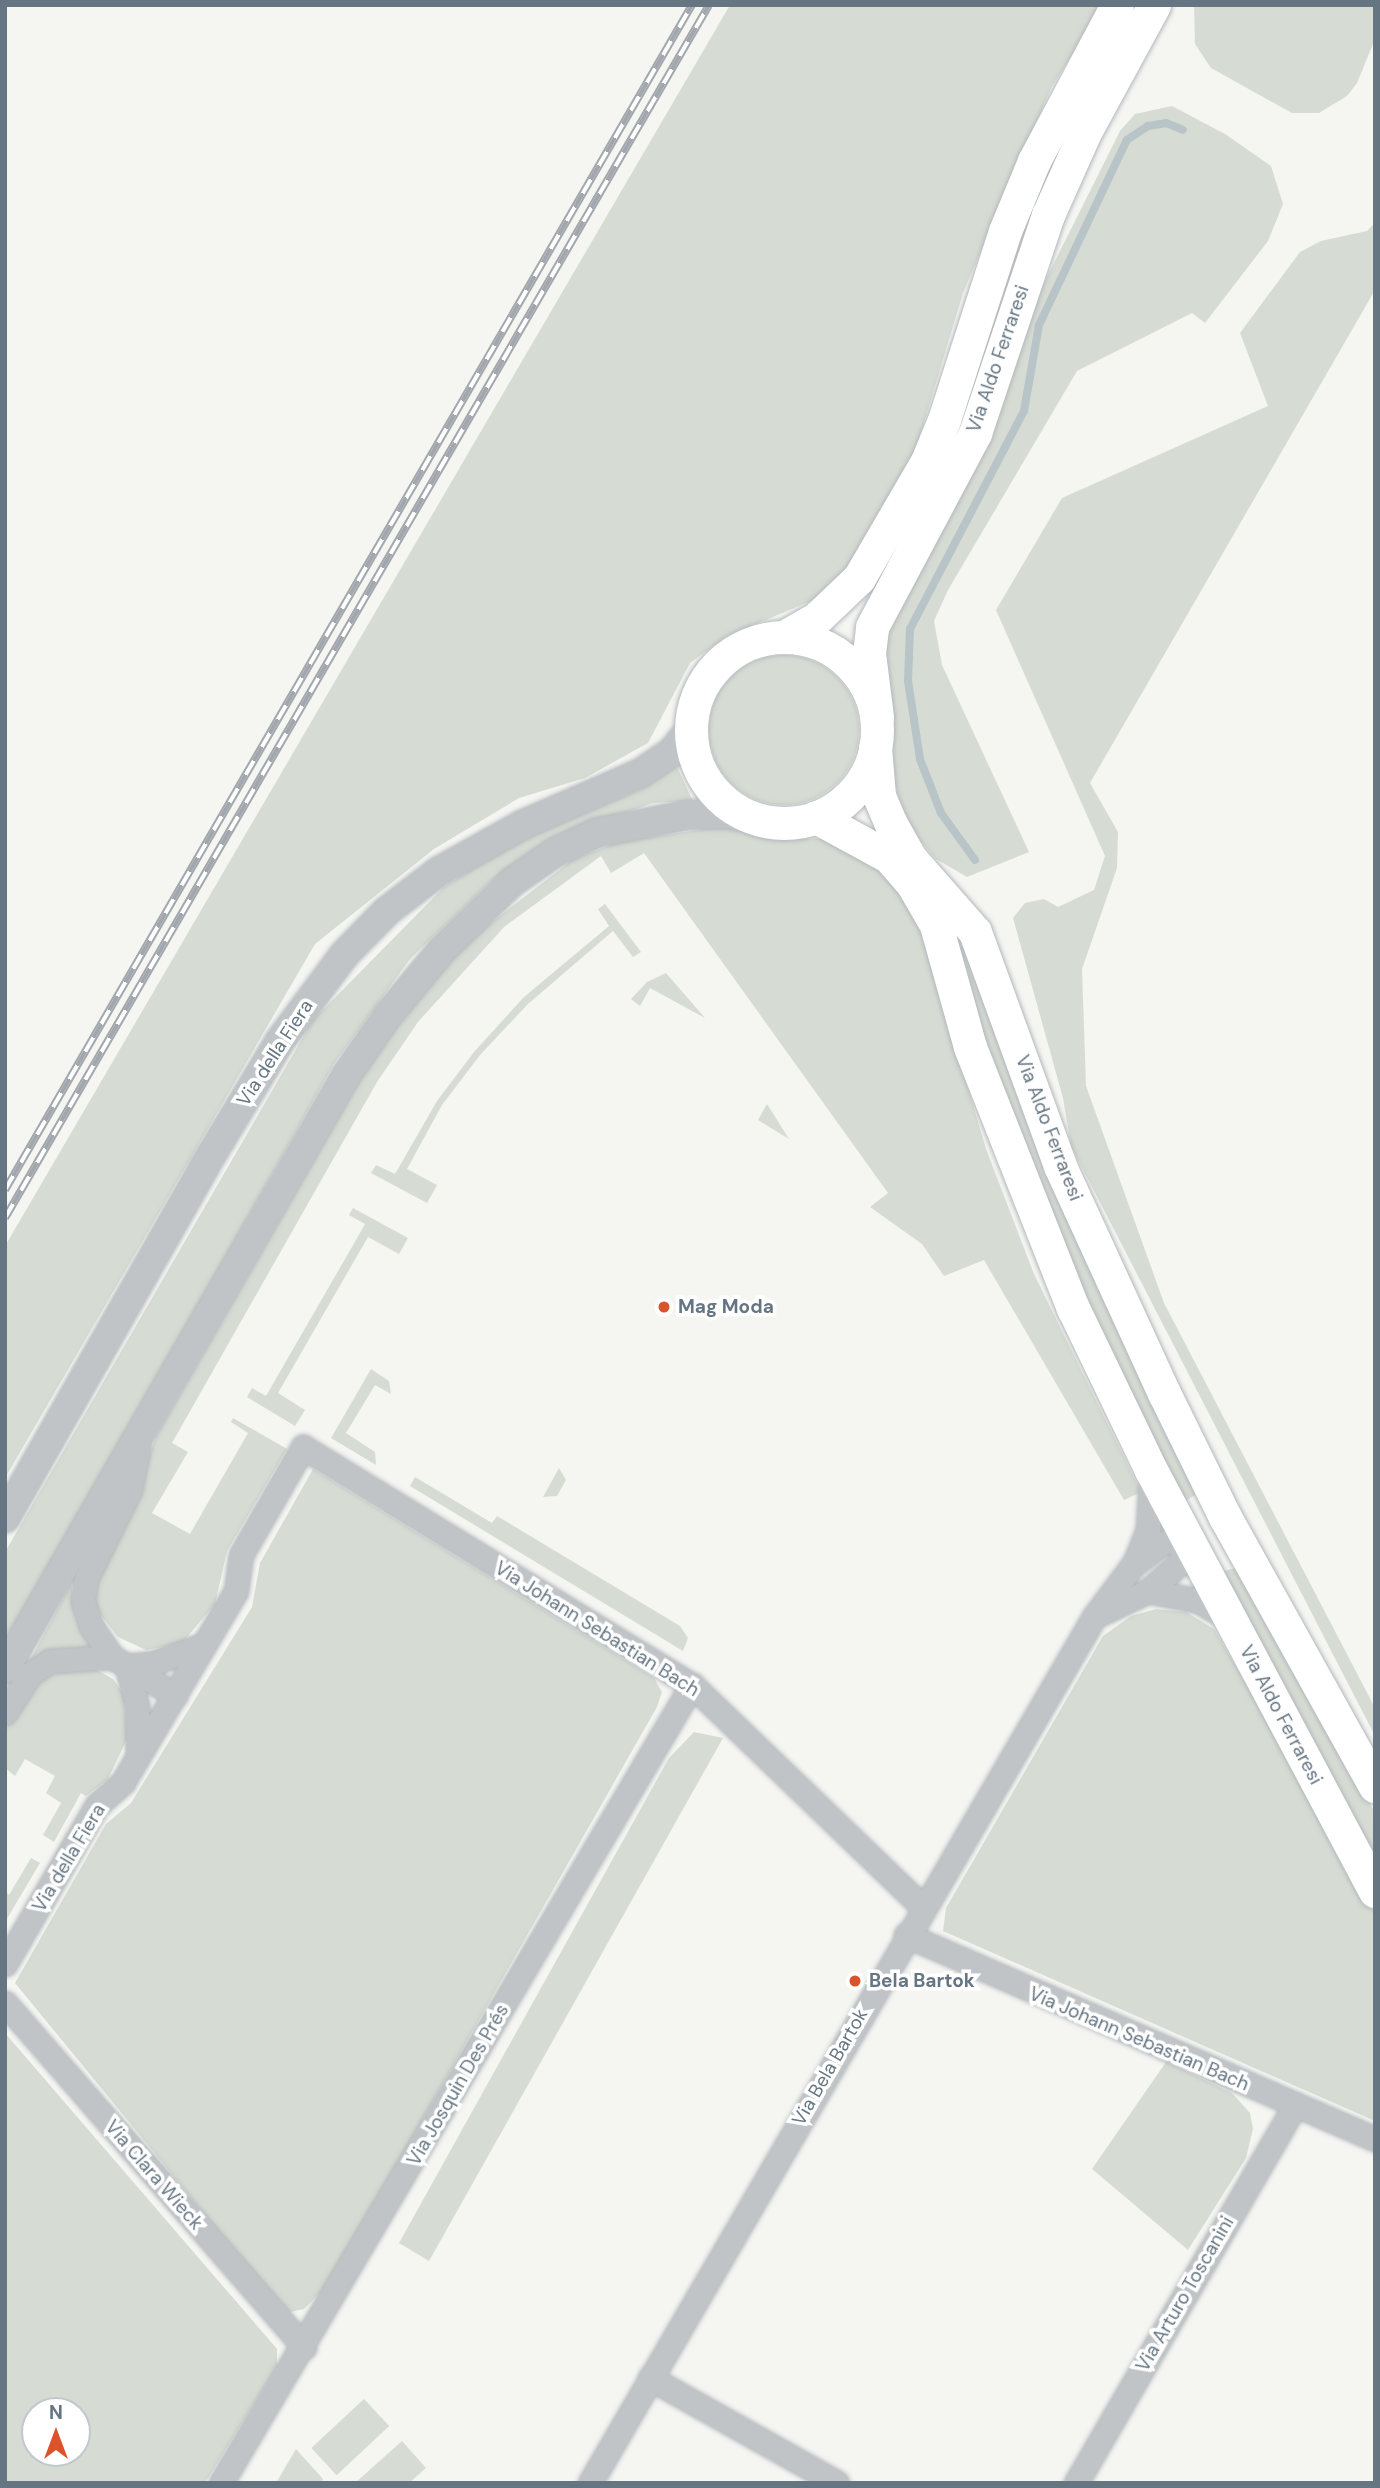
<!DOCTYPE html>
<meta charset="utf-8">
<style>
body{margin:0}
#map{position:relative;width:1380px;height:2488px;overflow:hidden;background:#f5f5f2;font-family:"DM Sans",sans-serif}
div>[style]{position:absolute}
.green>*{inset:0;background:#d6dcd3;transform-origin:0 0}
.round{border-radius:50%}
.stream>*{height:8px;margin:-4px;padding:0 4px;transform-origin:4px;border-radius:4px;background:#b8c4c8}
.roads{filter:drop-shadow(0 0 2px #b3b8bc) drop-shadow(0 0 2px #b3b8bc)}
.minor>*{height:23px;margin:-11.5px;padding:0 11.5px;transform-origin:11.5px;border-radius:11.5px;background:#c0c4c7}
.tertiary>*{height:28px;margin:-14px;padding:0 14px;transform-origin:14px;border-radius:14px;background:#c0c4c7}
.secondary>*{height:33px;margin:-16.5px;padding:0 16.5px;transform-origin:16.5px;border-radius:16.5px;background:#fff}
.secondary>.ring{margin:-16.5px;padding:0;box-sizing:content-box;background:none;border:33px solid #fff;border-radius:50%}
.rail>*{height:8px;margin-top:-4px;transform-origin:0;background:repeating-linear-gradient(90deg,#fff 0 16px,#a1a7ac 0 32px);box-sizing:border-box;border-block:2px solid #a1a7ac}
.dots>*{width:19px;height:19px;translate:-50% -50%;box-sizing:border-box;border:4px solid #fff;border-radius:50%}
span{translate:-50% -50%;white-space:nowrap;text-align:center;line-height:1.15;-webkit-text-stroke:7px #fff;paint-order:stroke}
.street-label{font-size:19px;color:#657582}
.poi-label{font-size:19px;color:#657582;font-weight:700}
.left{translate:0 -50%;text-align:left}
.frame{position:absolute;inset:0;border:7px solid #657582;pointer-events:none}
.north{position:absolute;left:21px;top:2397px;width:70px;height:70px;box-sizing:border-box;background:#fff;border:2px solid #c1c8cd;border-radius:50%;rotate:0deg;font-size:19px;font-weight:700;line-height:28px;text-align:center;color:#657582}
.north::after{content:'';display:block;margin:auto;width:24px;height:32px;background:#dc522b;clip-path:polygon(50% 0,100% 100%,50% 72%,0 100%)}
</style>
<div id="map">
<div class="green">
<div style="clip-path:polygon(730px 5px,1103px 5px,1051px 88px,963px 293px,916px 449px,852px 562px,818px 598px,727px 636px,690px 663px,648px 743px,585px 778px,519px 798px,434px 849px,315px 944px,5px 1478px,5px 1246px)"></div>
<div style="clip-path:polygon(1194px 5px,1375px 5px,1375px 39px,1357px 83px,1347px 96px,1319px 113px,1292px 113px,1211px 68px,1195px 44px)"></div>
<div style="clip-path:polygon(1172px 106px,1225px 134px,1271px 166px,1283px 204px,1268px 241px,1205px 323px,1192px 313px,1077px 371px,948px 590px,934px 621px,942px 665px,1029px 852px,967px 877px,936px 859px,904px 821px,893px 774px,893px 702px,881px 658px,896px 610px,1031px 309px,1120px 131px,1135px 114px)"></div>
<div style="clip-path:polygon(1375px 223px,1375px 290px,1090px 783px,1118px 832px,1117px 868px,1082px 969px,1086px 1086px,1164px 1303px,1375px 1708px,1375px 1736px,1071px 1146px,1063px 1098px,1013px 918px,1025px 903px,1044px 899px,1058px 907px,1094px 890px,1105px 856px,996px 610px,1062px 498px,1268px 406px,1240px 333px,1300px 252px,1321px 241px,1367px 231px)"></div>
<div class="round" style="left:709px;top:655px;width:150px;height:150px"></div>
<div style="clip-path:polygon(676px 765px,693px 801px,653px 803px,553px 838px,489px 883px,410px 959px,335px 1062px,5px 1650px,5px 1552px,313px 1020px,444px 887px,513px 843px,639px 790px)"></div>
<div style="clip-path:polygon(731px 825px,775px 837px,838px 840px,886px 868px,920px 925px,986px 1149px,1034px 1274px,1141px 1492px,1124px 1500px,984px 1260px,944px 1276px,922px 1244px,870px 1207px,888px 1193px,644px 853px,611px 873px,601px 856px,504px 927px,418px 1022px,377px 1082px,172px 1443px,188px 1452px,152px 1513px,190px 1534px,248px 1433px,231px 1422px,233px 1418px,287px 1449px,227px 1551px,215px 1604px,182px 1643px,146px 1650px,118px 1637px,94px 1606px,95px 1574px,140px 1483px,156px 1436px,365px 1070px,405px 1013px,470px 939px,572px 860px,618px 842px)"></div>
<div style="clip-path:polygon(605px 904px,641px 952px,633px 957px,613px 931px,528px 1004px,480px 1055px,442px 1105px,407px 1169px,437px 1185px,427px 1203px,371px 1173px,376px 1165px,395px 1174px,437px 1101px,474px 1052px,524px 997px,609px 926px,598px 909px)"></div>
<div style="clip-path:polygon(967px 942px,1202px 1491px,1180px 1504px,1128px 1404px,980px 1035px,958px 949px)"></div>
<div style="clip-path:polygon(666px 973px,705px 1018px,650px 988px,640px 1006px,631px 999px,647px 982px)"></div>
<div style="clip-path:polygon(767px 1104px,789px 1139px,758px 1120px)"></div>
<div style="clip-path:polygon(353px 1208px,408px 1238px,399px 1254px,368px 1237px,278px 1393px,305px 1410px,295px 1426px,247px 1397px,252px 1388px,266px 1396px,360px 1233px,365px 1224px,349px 1215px)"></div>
<div style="clip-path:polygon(371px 1369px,389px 1381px,391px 1394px,375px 1385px,346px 1433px,375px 1452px,376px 1465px,331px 1438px)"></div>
<div style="clip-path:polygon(559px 1468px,566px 1480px,557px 1496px,543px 1497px)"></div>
<div style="clip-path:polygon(313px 1469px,654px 1678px,662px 1692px,657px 1707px,328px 2285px,304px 2309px,290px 2312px,276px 2301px,15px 1983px,106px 1824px,131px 1803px,252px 1607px,260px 1563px)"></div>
<div style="clip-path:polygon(415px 1477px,492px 1523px,497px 1516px,680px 1626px,688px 1638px,683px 1651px,410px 1486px)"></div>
<div style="clip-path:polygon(1244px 1566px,1375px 1813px,1375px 1864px,1215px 1573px)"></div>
<div style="clip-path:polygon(71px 1584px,75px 1608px,100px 1650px,51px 1650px,29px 1662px)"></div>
<div style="clip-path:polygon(1156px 1609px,1186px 1612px,1214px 1629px,1375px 1905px,1375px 2121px,943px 1931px,946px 1908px,1103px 1636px,1131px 1616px)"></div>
<div style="clip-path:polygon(93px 1668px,113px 1679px,124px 1695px,127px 1739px,108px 1779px,86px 1796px,81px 1793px,54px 1842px,43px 1835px,61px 1803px,46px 1793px,55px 1776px,25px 1759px,15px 1776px,5px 1768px,5px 1730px,29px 1691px,47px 1672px)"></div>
<div style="clip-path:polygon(694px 1732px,723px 1738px,429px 2261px,399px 2243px,669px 1758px)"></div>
<div style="clip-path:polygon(31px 1858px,40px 1863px,5px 1922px,5px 1891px,9px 1895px)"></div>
<div style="clip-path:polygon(evenodd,5px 2033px,277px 2349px,277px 2366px,205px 2483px,5px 2483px,5px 2033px,35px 2411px,77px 2411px,77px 2453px,35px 2453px,35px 2411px)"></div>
<div style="clip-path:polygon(1166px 2062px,1232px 2093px,1250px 2113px,1253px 2129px,1246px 2158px,1188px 2250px,1092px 2169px)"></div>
<div style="left:364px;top:2399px;width:37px;height:72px;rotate:47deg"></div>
<div style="clip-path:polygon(402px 2441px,426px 2468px,409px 2483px,355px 2483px)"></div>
<div style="clip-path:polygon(296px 2449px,323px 2479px,321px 2483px,276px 2483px)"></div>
</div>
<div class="stream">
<div style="left:975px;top:860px;width:58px;rotate:-125.9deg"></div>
<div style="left:941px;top:813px;width:58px;rotate:-111.3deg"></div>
<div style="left:920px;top:759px;width:79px;rotate:-98.7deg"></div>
<div style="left:908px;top:681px;width:52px;rotate:-87.8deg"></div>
<div style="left:910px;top:629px;width:246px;rotate:-62.4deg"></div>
<div style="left:1024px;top:411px;width:87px;rotate:-80.1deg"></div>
<div style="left:1039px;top:325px;width:205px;rotate:-64.6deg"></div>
<div style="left:1127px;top:140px;width:25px;rotate:-34deg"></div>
<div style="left:1148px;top:126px;width:18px;rotate:-9deg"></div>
<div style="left:1166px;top:123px;width:18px;rotate:22deg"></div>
</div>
<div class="roads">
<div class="minor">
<div style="left:139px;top:1445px;width:46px;rotate:101.3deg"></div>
<div style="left:130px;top:1490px;width:99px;rotate:116.3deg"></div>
<div style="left:86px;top:1579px;width:22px;rotate:98deg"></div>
<div style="left:83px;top:1601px;width:26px;rotate:72deg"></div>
<div style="left:91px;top:1626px;width:37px;rotate:56deg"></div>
<div style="left:112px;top:1657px;width:74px;rotate:31.1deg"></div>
<div style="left:1135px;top:1562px;width:35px;rotate:-68deg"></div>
<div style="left:1148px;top:1529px;width:53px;rotate:-86.8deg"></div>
<div style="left:1100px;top:1614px;width:53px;rotate:-25.6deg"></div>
<div style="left:1148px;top:1591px;width:52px;rotate:11.1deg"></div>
<div style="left:1199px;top:1601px;width:35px;rotate:31deg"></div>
<div style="left:5px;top:1713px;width:46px;rotate:-57.3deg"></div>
<div style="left:30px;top:1674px;width:24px;rotate:-33deg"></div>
<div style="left:50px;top:1661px;width:62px;rotate:-3.7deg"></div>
<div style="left:138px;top:1754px;width:48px;rotate:-91.2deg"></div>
<div style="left:137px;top:1706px;width:41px;rotate:-104deg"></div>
<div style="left:127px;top:1666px;width:27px;rotate:-6deg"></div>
<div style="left:154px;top:1663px;width:54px;rotate:-20.4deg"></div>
<div style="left:906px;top:1935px;width:511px;rotate:23.51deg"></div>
<div style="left:5px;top:1964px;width:184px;rotate:-59.9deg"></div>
<div style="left:97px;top:1805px;width:35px;rotate:-41deg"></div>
<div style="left:123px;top:1782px;width:222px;rotate:-59.4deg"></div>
<div style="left:236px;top:1591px;width:36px;rotate:-82deg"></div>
<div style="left:241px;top:1555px;width:125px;rotate:-60.1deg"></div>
<div style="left:303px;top:1447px;width:456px;rotate:31.5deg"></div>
<div style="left:692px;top:1685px;width:319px;rotate:43.9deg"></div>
<div style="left:5px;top:2003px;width:456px;rotate:49deg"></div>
<div style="left:650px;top:2378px;width:214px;rotate:29.3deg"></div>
<div style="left:221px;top:2483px;width:927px;rotate:-59.45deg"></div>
<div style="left:590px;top:2483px;width:1002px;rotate:-59.8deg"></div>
<div style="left:1094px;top:1617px;width:65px;rotate:-53.1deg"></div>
<div style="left:1133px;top:1565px;width:36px;rotate:-37deg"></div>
<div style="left:1162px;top:1543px;width:26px;rotate:-11deg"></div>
<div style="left:1188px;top:1538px;width:26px;rotate:108deg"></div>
<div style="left:1180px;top:1563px;width:43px;rotate:138.8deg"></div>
<div style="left:1076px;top:2483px;width:437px;rotate:-59.9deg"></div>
</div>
<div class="tertiary">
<div style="left:5px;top:1518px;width:403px;rotate:-60.4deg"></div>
<div style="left:204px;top:1167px;width:147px;rotate:-58.9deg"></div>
<div style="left:280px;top:1041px;width:107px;rotate:-53.3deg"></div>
<div style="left:344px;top:955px;width:62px;rotate:-45.7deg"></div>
<div style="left:387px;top:911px;width:64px;rotate:-37.4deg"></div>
<div style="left:438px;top:872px;width:96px;rotate:-29.2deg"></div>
<div style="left:522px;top:825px;width:130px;rotate:-23.6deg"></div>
<div style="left:641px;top:773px;width:37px;rotate:-34deg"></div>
<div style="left:672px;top:752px;width:28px;rotate:-51deg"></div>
<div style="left:5px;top:1669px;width:686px;rotate:-60.11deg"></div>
<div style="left:347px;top:1074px;width:72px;rotate:-55.2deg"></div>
<div style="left:388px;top:1015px;width:85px;rotate:-50.3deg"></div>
<div style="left:442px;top:950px;width:98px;rotate:-44.2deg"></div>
<div style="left:512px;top:882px;width:51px;rotate:-34.6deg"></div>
<div style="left:554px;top:853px;width:47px;rotate:-25.5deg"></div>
<div style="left:596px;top:833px;width:93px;rotate:-11.2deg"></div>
<div style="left:687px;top:815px;width:39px;rotate:-1deg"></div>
<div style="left:726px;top:814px;width:34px;rotate:10deg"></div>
</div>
<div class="secondary">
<div class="ring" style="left:691px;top:637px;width:153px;height:153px"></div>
<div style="left:784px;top:637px;width:39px;rotate:-30deg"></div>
<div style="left:818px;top:617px;width:57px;rotate:-43.6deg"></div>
<div style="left:859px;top:578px;width:135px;rotate:-59.8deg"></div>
<div style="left:927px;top:461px;width:44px;rotate:-67.5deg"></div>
<div style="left:944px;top:420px;width:199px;rotate:-72.1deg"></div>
<div style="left:1005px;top:231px;width:76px;rotate:-67.5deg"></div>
<div style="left:1034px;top:161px;width:177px;rotate:-62deg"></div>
<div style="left:877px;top:717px;width:64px;rotate:-97.1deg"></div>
<div style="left:869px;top:653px;width:26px;rotate:-83deg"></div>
<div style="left:872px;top:627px;width:220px;rotate:-62deg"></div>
<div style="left:975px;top:433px;width:230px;rotate:-71.5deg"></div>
<div style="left:1048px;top:215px;width:89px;rotate:-66deg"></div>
<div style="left:1084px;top:134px;width:147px;rotate:-61.5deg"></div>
<div style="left:875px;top:747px;width:49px;rotate:85.3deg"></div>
<div style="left:879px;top:796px;width:28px;rotate:67deg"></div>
<div style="left:890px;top:822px;width:41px;rotate:60.9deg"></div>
<div style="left:910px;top:858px;width:98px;rotate:48.7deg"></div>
<div style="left:975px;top:932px;width:249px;rotate:70deg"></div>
<div style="left:1060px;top:1166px;width:250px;rotate:65.4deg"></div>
<div style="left:1164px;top:1393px;width:138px;rotate:63.8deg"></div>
<div style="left:1225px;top:1517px;width:308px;rotate:60.9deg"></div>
<div style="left:816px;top:817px;width:83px;rotate:28.7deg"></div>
<div style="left:889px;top:857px;width:37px;rotate:49deg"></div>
<div style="left:913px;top:885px;width:46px;rotate:60.1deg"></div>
<div style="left:936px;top:925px;width:127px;rotate:74.4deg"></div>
<div style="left:970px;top:1047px;width:281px;rotate:68.5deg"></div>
<div style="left:1073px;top:1308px;width:180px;rotate:64.3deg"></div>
<div style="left:1151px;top:1470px;width:477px;rotate:62deg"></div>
</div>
</div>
<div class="rail">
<div style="left:5px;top:1190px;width:1370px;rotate:-59.9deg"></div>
<div style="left:5px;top:1218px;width:1402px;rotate:-59.87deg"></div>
</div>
<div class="dots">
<div style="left:664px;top:1307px;background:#dc522b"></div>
<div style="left:855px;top:1981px;background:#dc522b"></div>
</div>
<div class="street-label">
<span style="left:998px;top:359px;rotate:-71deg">Via Aldo Ferraresi</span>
<span style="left:275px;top:1053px;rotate:-57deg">Via della Fiera</span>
<span style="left:1049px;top:1128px;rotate:69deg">Via Aldo Ferraresi</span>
<span style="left:597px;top:1629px;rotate:32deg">Via Johann Sebastian Bach</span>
<span style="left:1281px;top:1715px;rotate:62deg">Via Aldo Ferraresi</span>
<span style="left:69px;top:1858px;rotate:-59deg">Via della Fiera</span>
<span style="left:1139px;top:2039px;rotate:23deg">Via Johann Sebastian Bach</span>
<span style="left:830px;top:2067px;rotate:-60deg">Via Bela Bartok</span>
<span style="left:458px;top:2085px;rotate:-60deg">Via Josquin Des Prés</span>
<span style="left:154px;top:2175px;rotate:49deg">Via Clara Wieck</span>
<span style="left:1185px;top:2294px;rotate:-60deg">Via Arturo Toscanini</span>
</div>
<div class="poi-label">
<span class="left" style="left:678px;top:1307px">Mag Moda</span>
<span class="left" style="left:869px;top:1981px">Bela Bartok</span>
</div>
<div class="frame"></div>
<div class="north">N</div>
</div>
